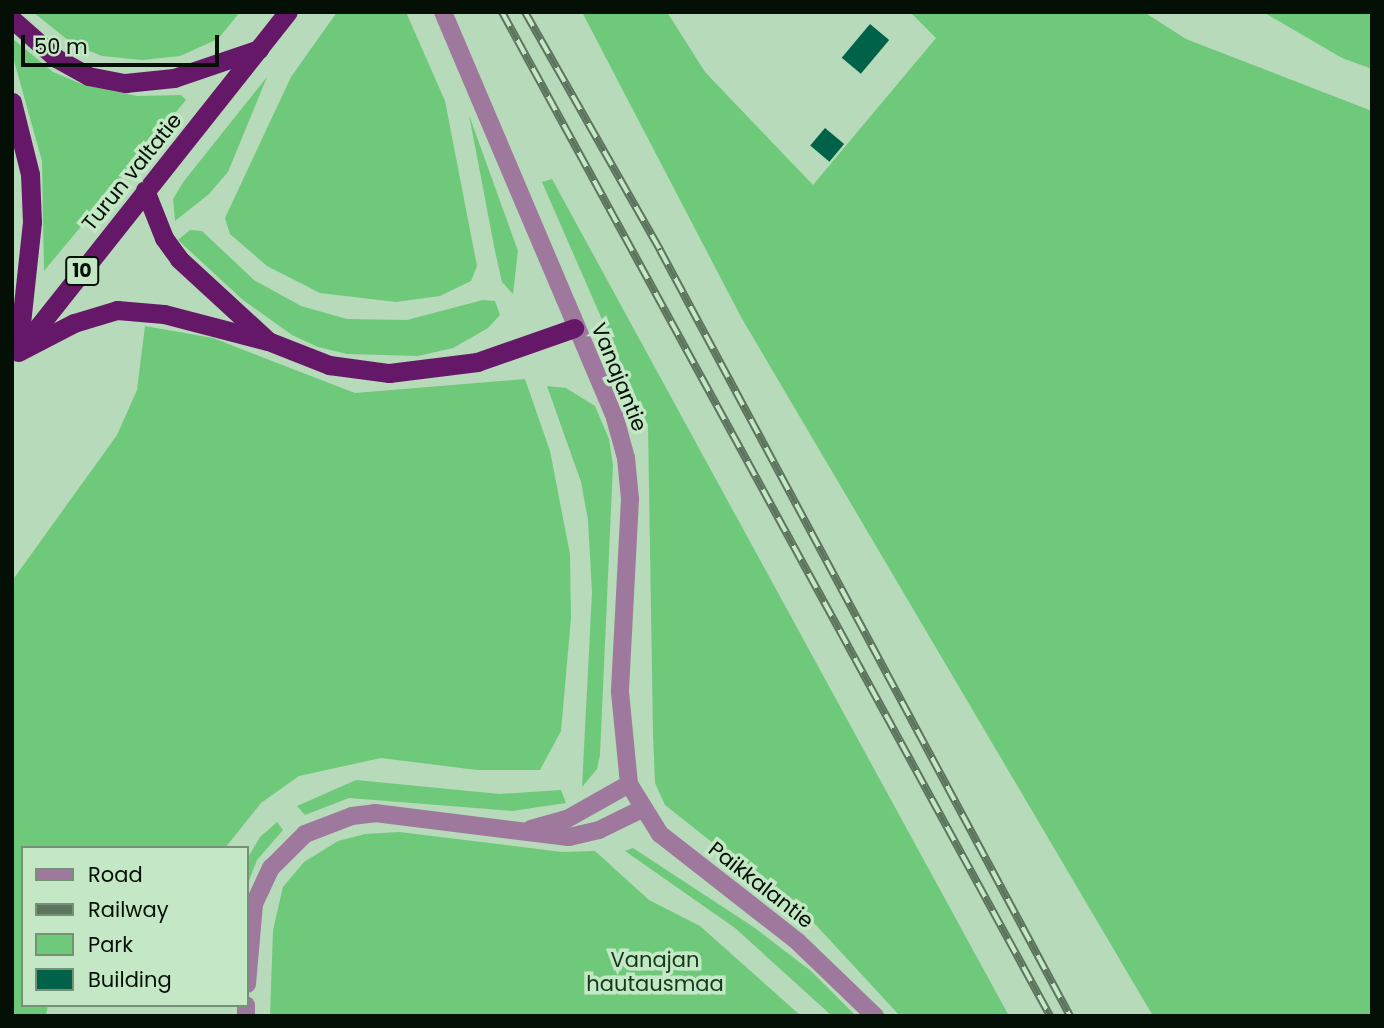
<!DOCTYPE html>
<style>
body{margin:0}
#map{position:relative;width:1384px;height:1028px;overflow:hidden;background:#b7daba;font-family:Poppins,sans-serif}
div>[style]{position:absolute}
.green>*{inset:0;background:#6fc97b}
.building>*{inset:0;background:#006349;transform-origin:0 0}
.minor>*{height:18px;margin:-9px;padding:0 9px;transform-origin:9px;border-radius:9px;background:#9e799d}
.tertiary>*{height:18px;margin:-9px;padding:0 9px;transform-origin:9px;border-radius:9px;background:#9e799d}
.trunk>*{height:19px;margin:-9.5px;padding:0 9.5px;transform-origin:9.5px;border-radius:9.5px;background:#661868}
.rail>*{height:8px;margin-top:-4px;transform-origin:0;background:repeating-linear-gradient(90deg,#c4e8c6 0 16px,#5d745f 0 32px);box-sizing:border-box;border-block:2px solid #5d745f}
span{translate:-50% -50%;white-space:nowrap;text-align:center;line-height:1.15;-webkit-text-stroke:7px #c4e8c6;paint-order:stroke}
.shield-label span{padding:2px 5px;background:#c4e8c6;border:2px solid;border-radius:5px;-webkit-text-stroke-width:0}
.shield-label{font-size:19px;color:#040f05;font-weight:700}
.street-label{font-size:21px;color:#040f05}
.park-label{font-size:21px;color:#113a19}
.frame{position:absolute;inset:0;border:14px solid #040f05;pointer-events:none}
.legend{position:absolute;left:21px;top:846px;width:228px;height:161px;box-sizing:border-box;background:#c4e8c6;border:2px solid #779179;margin:0;padding:9px 12px;list-style:none;font-size:21px;color:#040f05}
.legend li{display:flex;align-items:center;gap:14px;height:35px}
.legend b{width:35px;border:2px solid #779179}
.scale{position:absolute;left:21px;top:35px;width:198px;height:32px;box-sizing:border-box;border:4px solid #040f05;border-top:0;padding-left:9px;font-size:21px;line-height:24px;white-space:nowrap;color:#040f05;-webkit-text-stroke:5px #c4e8c6;paint-order:stroke}
</style>
<div id="map">
<div class="green">
<div style="clip-path:polygon(33px 12px,240px 12px,218px 39px,180px 56px,142px 60px,102px 56px,74px 45px)"></div>
<div style="clip-path:polygon(337px 12px,406px 12px,445px 101px,477px 266px,471px 281px,440px 296px,396px 302px,320px 293px,267px 266px,230px 234px,225px 218px,291px 77px)"></div>
<div style="clip-path:polygon(582px 12px,667px 12px,705px 72px,813px 185px,936px 38px,910px 12px,1144px 12px,1186px 39px,1372px 111px,1372px 1016px,1153px 1016px,741px 317px)"></div>
<div style="clip-path:polygon(1263px 12px,1372px 12px,1372px 69px,1342px 58px)"></div>
<div style="clip-path:polygon(12px 38px,53px 72px,84px 85px,137px 96px,181px 95px,186px 100px,44px 271px,42px 161px,13px 57px)"></div>
<div style="clip-path:polygon(267px 77px,228px 172px,209px 194px,175px 221px,173px 199px,184px 181px)"></div>
<div style="clip-path:polygon(469px 115px,518px 251px,513px 294px,502px 282px,495px 251px)"></div>
<div style="clip-path:polygon(552px 179px,1009px 1016px,900px 1016px,815px 924px,665px 805px,655px 783px,653px 734px,648px 425px,542px 182px)"></div>
<div style="clip-path:polygon(190px 230px,202px 231px,254px 280px,301px 306px,347px 319px,407px 320px,483px 300px,495px 301px,500px 315px,488px 328px,453px 348px,418px 356px,347px 354px,318px 347px,292px 335px,243px 300px,178px 240px)"></div>
<div style="clip-path:polygon(145px 326px,213px 338px,355px 393px,525px 379px,550px 451px,570px 554px,571px 618px,561px 731px,540px 770px,477px 770px,381px 758px,299px 776px,261px 803px,225px 848px,23px 848px,23px 1005px,48px 1005px,46px 1016px,12px 1016px,12px 581px,117px 435px,137px 390px)"></div>
<div style="clip-path:polygon(547px 386px,566px 388px,595px 406px,609px 439px,613px 465px,600px 755px,597px 769px,582px 787px,592px 593px,588px 520px,581px 482px)"></div>
<div style="clip-path:polygon(356px 780px,500px 794px,561px 790px,566px 803px,512px 811px,349px 798px,305px 815px,297px 806px)"></div>
<div style="clip-path:polygon(277px 822px,283px 830px,257px 860px,247px 886px,247px 859px,260px 837px)"></div>
<div style="clip-path:polygon(399px 832px,562px 852px,595px 851px,649px 900px,700px 926px,801px 1016px,270px 1016px,273px 930px,283px 887px,304px 862px,338px 841px,365px 834px)"></div>
<div style="clip-path:polygon(633px 848px,755px 928px,811px 971px,856px 1016px,832px 1016px,735px 928px,625px 851px)"></div>
</div>
<div class="building">
<div style="left:870px;top:24px;width:25px;height:44px;rotate:40deg"></div>
<div style="left:825px;top:128px;width:25px;height:23px;rotate:40deg"></div>
</div>
<div class="minor">
<div style="left:531px;top:829px;width:37px;rotate:-16deg"></div>
<div style="left:567px;top:819px;width:71px;rotate:-29.4deg"></div>
<div style="left:247px;top:984px;width:80px;rotate:-85deg"></div>
<div style="left:254px;top:904px;width:40px;rotate:-65deg"></div>
<div style="left:271px;top:868px;width:48px;rotate:-45deg"></div>
<div style="left:305px;top:834px;width:50px;rotate:-21deg"></div>
<div style="left:352px;top:816px;width:23px;rotate:-7deg"></div>
<div style="left:375px;top:813px;width:195px;rotate:7.1deg"></div>
<div style="left:569px;top:837px;width:31px;rotate:-13deg"></div>
<div style="left:599px;top:830px;width:48px;rotate:-26deg"></div>
<div style="left:246px;top:1016px;width:11px;rotate:-90deg"></div>
</div>
<div class="tertiary">
<div style="left:443px;top:12px;width:441px;rotate:67deg"></div>
<div style="left:615px;top:418px;width:41px;rotate:74.6deg"></div>
<div style="left:626px;top:458px;width:41px;rotate:84.4deg"></div>
<div style="left:630px;top:499px;width:193px;rotate:93deg"></div>
<div style="left:620px;top:692px;width:92px;rotate:84.4deg"></div>
<div style="left:629px;top:784px;width:59px;rotate:58.2deg"></div>
<div style="left:660px;top:834px;width:175px;rotate:38deg"></div>
<div style="left:798px;top:942px;width:107px;rotate:43.9deg"></div>
</div>
<div class="trunk">
<div style="left:12px;top:19px;width:59px;rotate:41.6deg"></div>
<div style="left:56px;top:58px;width:37px;rotate:29deg"></div>
<div style="left:88px;top:76px;width:38px;rotate:11deg"></div>
<div style="left:125px;top:83px;width:49px;rotate:-5.8deg"></div>
<div style="left:174px;top:78px;width:90px;rotate:-18.8deg"></div>
<div style="left:12px;top:102px;width:74px;rotate:76deg"></div>
<div style="left:30px;top:174px;width:48px;rotate:87.6deg"></div>
<div style="left:32px;top:222px;width:130px;rotate:96.2deg"></div>
<div style="left:145px;top:190px;width:52px;rotate:68.4deg"></div>
<div style="left:164px;top:238px;width:26px;rotate:54deg"></div>
<div style="left:179px;top:259px;width:120px;rotate:42.6deg"></div>
<div style="left:23px;top:346px;width:426px;rotate:-51.6deg"></div>
<div style="left:18px;top:352px;width:63px;rotate:-27.4deg"></div>
<div style="left:74px;top:323px;width:45px;rotate:-16.8deg"></div>
<div style="left:117px;top:310px;width:47px;rotate:4.9deg"></div>
<div style="left:164px;top:314px;width:107px;rotate:14.6deg"></div>
<div style="left:268px;top:341px;width:66px;rotate:21.5deg"></div>
<div style="left:329px;top:365px;width:61px;rotate:7.6deg"></div>
<div style="left:389px;top:373px;width:89px;rotate:-7.1deg"></div>
<div style="left:477px;top:362px;width:103px;rotate:-19.3deg"></div>
</div>
<div class="rail">
<div style="left:502px;top:12px;width:1144px;rotate:61.37deg"></div>
<div style="left:525px;top:12px;width:274px;rotate:60.4deg"></div>
<div style="left:660px;top:250px;width:869px;rotate:61.84deg"></div>
</div>
<div class="shield-label">
<span style="left:82px;top:271px">10</span>
</div>
<div class="street-label">
<span style="left:132px;top:172px;rotate:-51deg">Turun valtatie</span>
<span style="left:619px;top:377px;rotate:68deg">Vanajantie</span>
<span style="left:761px;top:885px;rotate:38deg">Paikkalantie</span>
</div>
<div class="park-label">
<span style="left:655px;top:972px">Vanajan<br>hautausmaa</span>
</div>
<div class="frame"></div>
<ul class="legend">
<li><b style="height:9px;background:#9e799d"></b>Road</li>
<li><b style="height:9px;background:#5d745f"></b>Railway</li>
<li><b style="height:19px;background:#6fc97b"></b>Park</li>
<li><b style="height:19px;background:#006349"></b>Building</li>
</ul>
<div class="scale">50 m</div>
</div>
